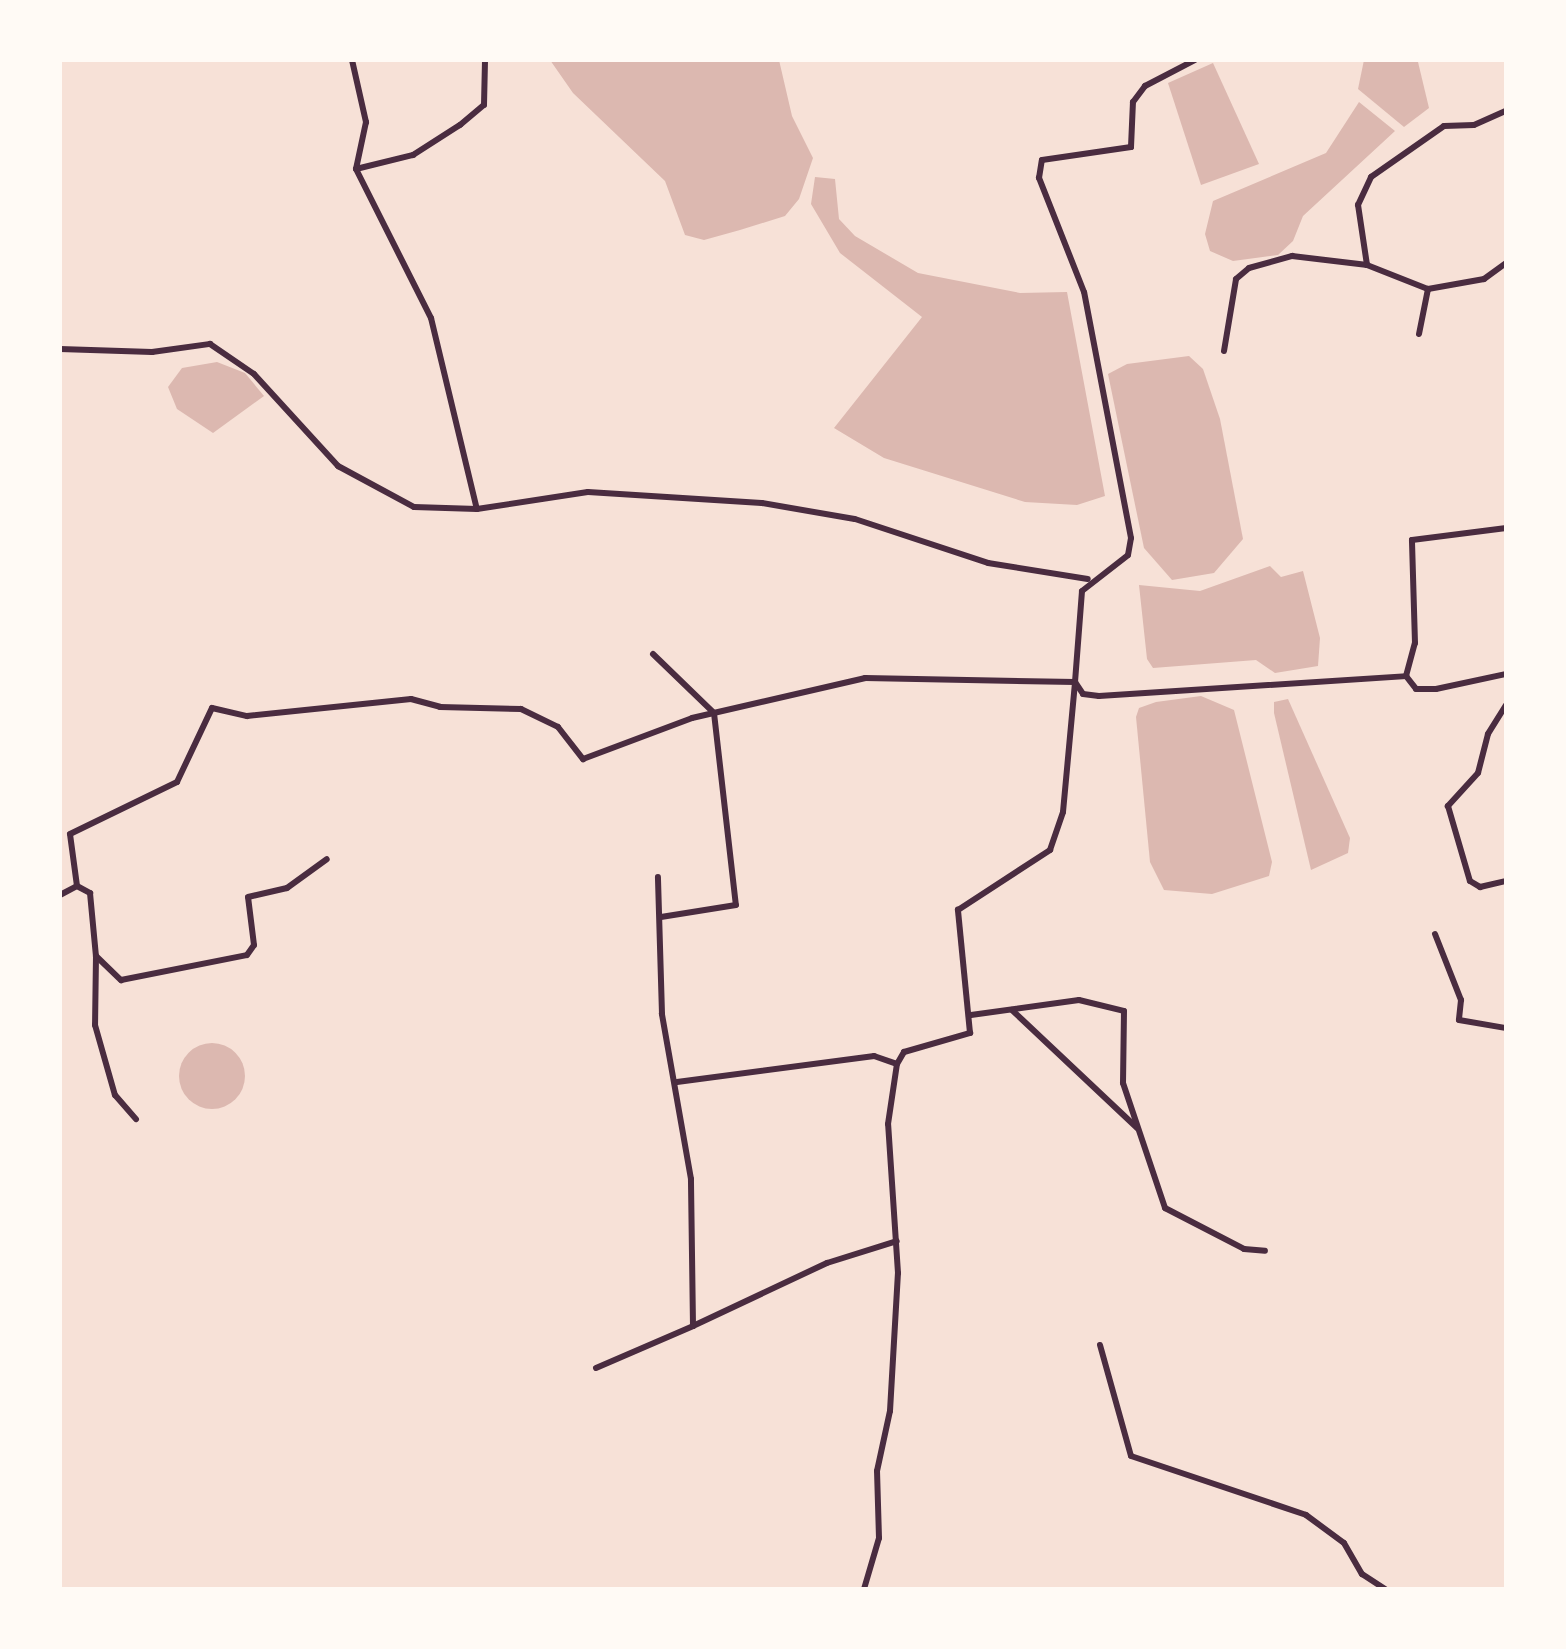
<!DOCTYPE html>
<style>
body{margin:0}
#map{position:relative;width:1566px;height:1649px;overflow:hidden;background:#f7e1d7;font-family:Cabin,sans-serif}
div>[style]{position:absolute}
.water>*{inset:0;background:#dcb8b0}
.round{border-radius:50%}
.minor>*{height:6px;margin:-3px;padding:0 3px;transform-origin:3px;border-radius:3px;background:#4a2c40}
span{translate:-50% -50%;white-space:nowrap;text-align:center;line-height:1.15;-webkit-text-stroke:8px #fffaf5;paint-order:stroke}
.frame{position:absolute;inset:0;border:62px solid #fffaf5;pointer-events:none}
</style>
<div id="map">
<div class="water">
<div style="clip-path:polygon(550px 60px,779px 60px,792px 116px,813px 158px,799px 199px,785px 216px,740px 230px,704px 240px,685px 235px,665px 181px,573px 93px)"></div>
<div style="clip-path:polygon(1364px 60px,1418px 62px,1429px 108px,1404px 127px,1358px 89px)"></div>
<div style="clip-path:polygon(1213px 63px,1259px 164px,1201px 185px,1168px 83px)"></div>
<div style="clip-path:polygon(1359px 102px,1395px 131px,1303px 216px,1293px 241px,1278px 255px,1233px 261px,1210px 251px,1205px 234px,1213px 201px,1326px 153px)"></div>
<div style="clip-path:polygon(815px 177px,835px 179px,839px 219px,855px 236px,918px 273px,1020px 293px,1067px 292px,1105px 496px,1077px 505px,1025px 502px,884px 458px,834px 428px,922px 317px,840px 253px,811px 204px)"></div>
<div style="clip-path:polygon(1189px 356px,1203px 369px,1220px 419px,1243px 539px,1214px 573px,1172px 580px,1144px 548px,1108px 374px,1127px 364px)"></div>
<div style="clip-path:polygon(217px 362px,245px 373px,264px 396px,213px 433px,177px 409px,168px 387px,182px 368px)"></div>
<div style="clip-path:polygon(1270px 566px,1281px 577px,1303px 571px,1320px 638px,1318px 666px,1275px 673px,1256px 660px,1153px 668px,1147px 659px,1139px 585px,1200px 591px)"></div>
<div style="clip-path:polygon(1201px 696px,1234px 710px,1272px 862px,1269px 876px,1212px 894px,1164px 890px,1150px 862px,1136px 717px,1139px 708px,1156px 702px)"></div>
<div style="clip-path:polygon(1288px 699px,1350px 838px,1348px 853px,1311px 870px,1274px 713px,1274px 702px)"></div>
<div class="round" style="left:179px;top:1043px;width:66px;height:66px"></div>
</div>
<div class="minor">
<div style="left:352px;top:60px;width:64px;rotate:77.3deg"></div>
<div style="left:366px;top:122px;width:48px;rotate:102deg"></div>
<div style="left:356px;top:169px;width:167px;rotate:63.3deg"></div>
<div style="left:431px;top:318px;width:196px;rotate:76.5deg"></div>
<div style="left:356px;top:169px;width:59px;rotate:-13.8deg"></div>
<div style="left:413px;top:155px;width:56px;rotate:-32.6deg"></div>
<div style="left:460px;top:125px;width:31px;rotate:-40deg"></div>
<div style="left:484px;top:105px;width:45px;rotate:-88.7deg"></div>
<div style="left:1367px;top:265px;width:61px;rotate:-98.5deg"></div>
<div style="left:1358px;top:205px;width:31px;rotate:-65deg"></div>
<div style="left:1371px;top:177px;width:89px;rotate:-34.9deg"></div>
<div style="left:1444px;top:126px;width:30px;rotate:-2deg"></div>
<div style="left:1474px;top:125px;width:35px;rotate:-24deg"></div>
<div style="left:1419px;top:334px;width:46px;rotate:-78.7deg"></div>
<div style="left:1428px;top:289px;width:57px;rotate:-10.1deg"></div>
<div style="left:1484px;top:279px;width:27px;rotate:-36deg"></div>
<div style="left:60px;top:349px;width:92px;rotate:1.9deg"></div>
<div style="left:152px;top:352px;width:59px;rotate:-7.9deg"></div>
<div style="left:210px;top:344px;width:53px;rotate:34.3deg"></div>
<div style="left:254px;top:374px;width:125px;rotate:47.6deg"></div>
<div style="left:338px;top:466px;width:86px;rotate:28.3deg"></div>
<div style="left:414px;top:507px;width:63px;rotate:1.8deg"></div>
<div style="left:477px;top:509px;width:112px;rotate:-8.7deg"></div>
<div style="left:588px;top:492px;width:174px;rotate:3.6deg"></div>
<div style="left:762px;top:503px;width:94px;rotate:9.8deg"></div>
<div style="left:855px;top:519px;width:140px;rotate:18.3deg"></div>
<div style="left:988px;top:563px;width:101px;rotate:9.1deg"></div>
<div style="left:1224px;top:351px;width:73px;rotate:-80.5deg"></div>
<div style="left:1236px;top:279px;width:17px;rotate:-40deg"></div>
<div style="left:1249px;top:268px;width:45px;rotate:-15.6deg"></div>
<div style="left:1292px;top:256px;width:76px;rotate:6.8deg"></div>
<div style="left:1367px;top:265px;width:66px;rotate:21.5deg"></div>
<div style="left:653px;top:654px;width:85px;rotate:44deg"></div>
<div style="left:714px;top:713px;width:193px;rotate:83.5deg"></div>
<div style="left:736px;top:905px;width:76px;rotate:170.9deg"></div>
<div style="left:1406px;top:676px;width:16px;rotate:52deg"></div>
<div style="left:1416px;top:689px;width:20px"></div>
<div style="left:1436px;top:689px;width:72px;rotate:-12.1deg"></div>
<div style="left:1506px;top:705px;width:34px;rotate:122deg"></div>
<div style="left:1488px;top:734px;width:40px;rotate:104.4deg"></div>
<div style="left:1478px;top:773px;width:45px;rotate:132.3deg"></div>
<div style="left:1448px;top:806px;width:78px;rotate:73.7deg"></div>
<div style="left:1470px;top:881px;width:12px;rotate:31deg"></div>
<div style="left:1480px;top:887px;width:27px;rotate:-13deg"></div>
<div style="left:77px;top:886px;width:15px;rotate:28deg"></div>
<div style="left:90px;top:893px;width:63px;rotate:84.6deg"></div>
<div style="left:96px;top:956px;width:35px;rotate:44deg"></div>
<div style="left:121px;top:980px;width:128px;rotate:-11.2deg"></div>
<div style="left:247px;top:955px;width:12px;rotate:-55deg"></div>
<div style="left:254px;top:945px;width:48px;rotate:-97.1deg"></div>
<div style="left:248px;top:897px;width:40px;rotate:-13deg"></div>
<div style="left:287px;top:888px;width:49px;rotate:-35.9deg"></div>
<div style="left:60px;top:895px;width:19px;rotate:-28deg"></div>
<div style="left:77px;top:886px;width:52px;rotate:-97.7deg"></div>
<div style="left:70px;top:834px;width:119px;rotate:-25.9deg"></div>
<div style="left:177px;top:782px;width:82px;rotate:-64.7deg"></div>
<div style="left:212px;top:708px;width:36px;rotate:13deg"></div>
<div style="left:247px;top:716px;width:165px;rotate:-5.9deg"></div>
<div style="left:411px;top:699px;width:30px;rotate:15deg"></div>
<div style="left:440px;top:707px;width:81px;rotate:1.4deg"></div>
<div style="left:521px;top:709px;width:41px;rotate:25.9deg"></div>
<div style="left:558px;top:727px;width:41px;rotate:52deg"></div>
<div style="left:583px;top:759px;width:116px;rotate:-20.6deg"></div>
<div style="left:692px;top:718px;width:178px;rotate:-13deg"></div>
<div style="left:865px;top:678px;width:210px;rotate:1.1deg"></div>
<div style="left:1075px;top:682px;width:91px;rotate:-85.6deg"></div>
<div style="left:1082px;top:591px;width:58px;rotate:-38deg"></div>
<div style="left:1128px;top:555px;width:17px;rotate:-80deg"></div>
<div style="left:1131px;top:538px;width:250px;rotate:-100.8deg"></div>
<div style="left:1084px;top:292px;width:123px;rotate:-111.5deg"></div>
<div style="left:1039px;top:178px;width:18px;rotate:-81deg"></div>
<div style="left:1042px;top:160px;width:90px;rotate:-8.3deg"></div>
<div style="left:1131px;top:147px;width:45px;rotate:-87.5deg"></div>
<div style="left:1133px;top:102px;width:20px;rotate:-53deg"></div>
<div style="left:1145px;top:86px;width:56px;rotate:-27.5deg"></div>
<div style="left:1435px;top:934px;width:71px;rotate:68.5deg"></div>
<div style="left:1461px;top:1000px;width:20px;rotate:96deg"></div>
<div style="left:1459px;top:1020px;width:48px;rotate:9.7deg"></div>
<div style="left:96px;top:956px;width:69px;rotate:90.8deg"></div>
<div style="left:95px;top:1025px;width:73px;rotate:74.1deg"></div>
<div style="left:115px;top:1095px;width:32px;rotate:49deg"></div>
<div style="left:1012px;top:1010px;width:172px;rotate:43.3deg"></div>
<div style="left:971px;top:1015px;width:109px;rotate:-7.9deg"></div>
<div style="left:1079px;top:1000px;width:46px;rotate:13.7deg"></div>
<div style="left:1124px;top:1011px;width:72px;rotate:90.8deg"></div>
<div style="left:1123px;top:1083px;width:132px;rotate:71.4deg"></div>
<div style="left:1165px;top:1208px;width:89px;rotate:27.4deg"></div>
<div style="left:1244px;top:1249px;width:21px;rotate:5deg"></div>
<div style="left:677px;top:1082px;width:199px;rotate:-7.5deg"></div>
<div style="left:874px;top:1056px;width:24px;rotate:19deg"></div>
<div style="left:693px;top:1326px;width:148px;rotate:-25.2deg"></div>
<div style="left:827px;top:1263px;width:73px;rotate:-17.4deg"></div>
<div style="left:1100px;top:1345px;width:115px;rotate:74.4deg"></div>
<div style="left:1131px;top:1456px;width:185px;rotate:18.6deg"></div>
<div style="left:1306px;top:1515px;width:47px;rotate:36.4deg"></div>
<div style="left:1344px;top:1543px;width:36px;rotate:60deg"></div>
<div style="left:1362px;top:1574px;width:27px;rotate:33deg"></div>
<div style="left:596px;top:1368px;width:106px;rotate:-23.4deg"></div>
<div style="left:693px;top:1326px;width:147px;rotate:-90.8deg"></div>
<div style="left:691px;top:1179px;width:168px;rotate:-100deg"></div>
<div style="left:662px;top:1014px;width:137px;rotate:-91.7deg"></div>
<div style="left:864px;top:1589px;width:53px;rotate:-73.6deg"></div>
<div style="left:879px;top:1538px;width:67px;rotate:-91.7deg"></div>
<div style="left:877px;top:1471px;width:61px;rotate:-77.8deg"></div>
<div style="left:890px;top:1411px;width:138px;rotate:-86.7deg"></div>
<div style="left:898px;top:1273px;width:149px;rotate:-93.8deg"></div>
<div style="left:888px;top:1124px;width:61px;rotate:-81.5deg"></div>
<div style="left:897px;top:1064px;width:14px;rotate:-60deg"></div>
<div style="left:904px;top:1052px;width:69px;rotate:-16.1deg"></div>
<div style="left:970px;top:1033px;width:124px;rotate:-95.6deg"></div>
<div style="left:958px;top:910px;width:110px;rotate:-33.1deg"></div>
<div style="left:1050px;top:850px;width:40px;rotate:-71.1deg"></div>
<div style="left:1063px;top:812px;width:131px;rotate:-84.7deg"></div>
<div style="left:1075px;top:682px;width:14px;rotate:56deg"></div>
<div style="left:1083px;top:694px;width:16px;rotate:7deg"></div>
<div style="left:1099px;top:696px;width:308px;rotate:-3.7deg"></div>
<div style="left:1406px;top:676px;width:34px;rotate:-75deg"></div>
<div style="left:1415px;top:643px;width:103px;rotate:-91.7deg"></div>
<div style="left:1412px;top:540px;width:95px;rotate:-7.3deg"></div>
</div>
<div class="frame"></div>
</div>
